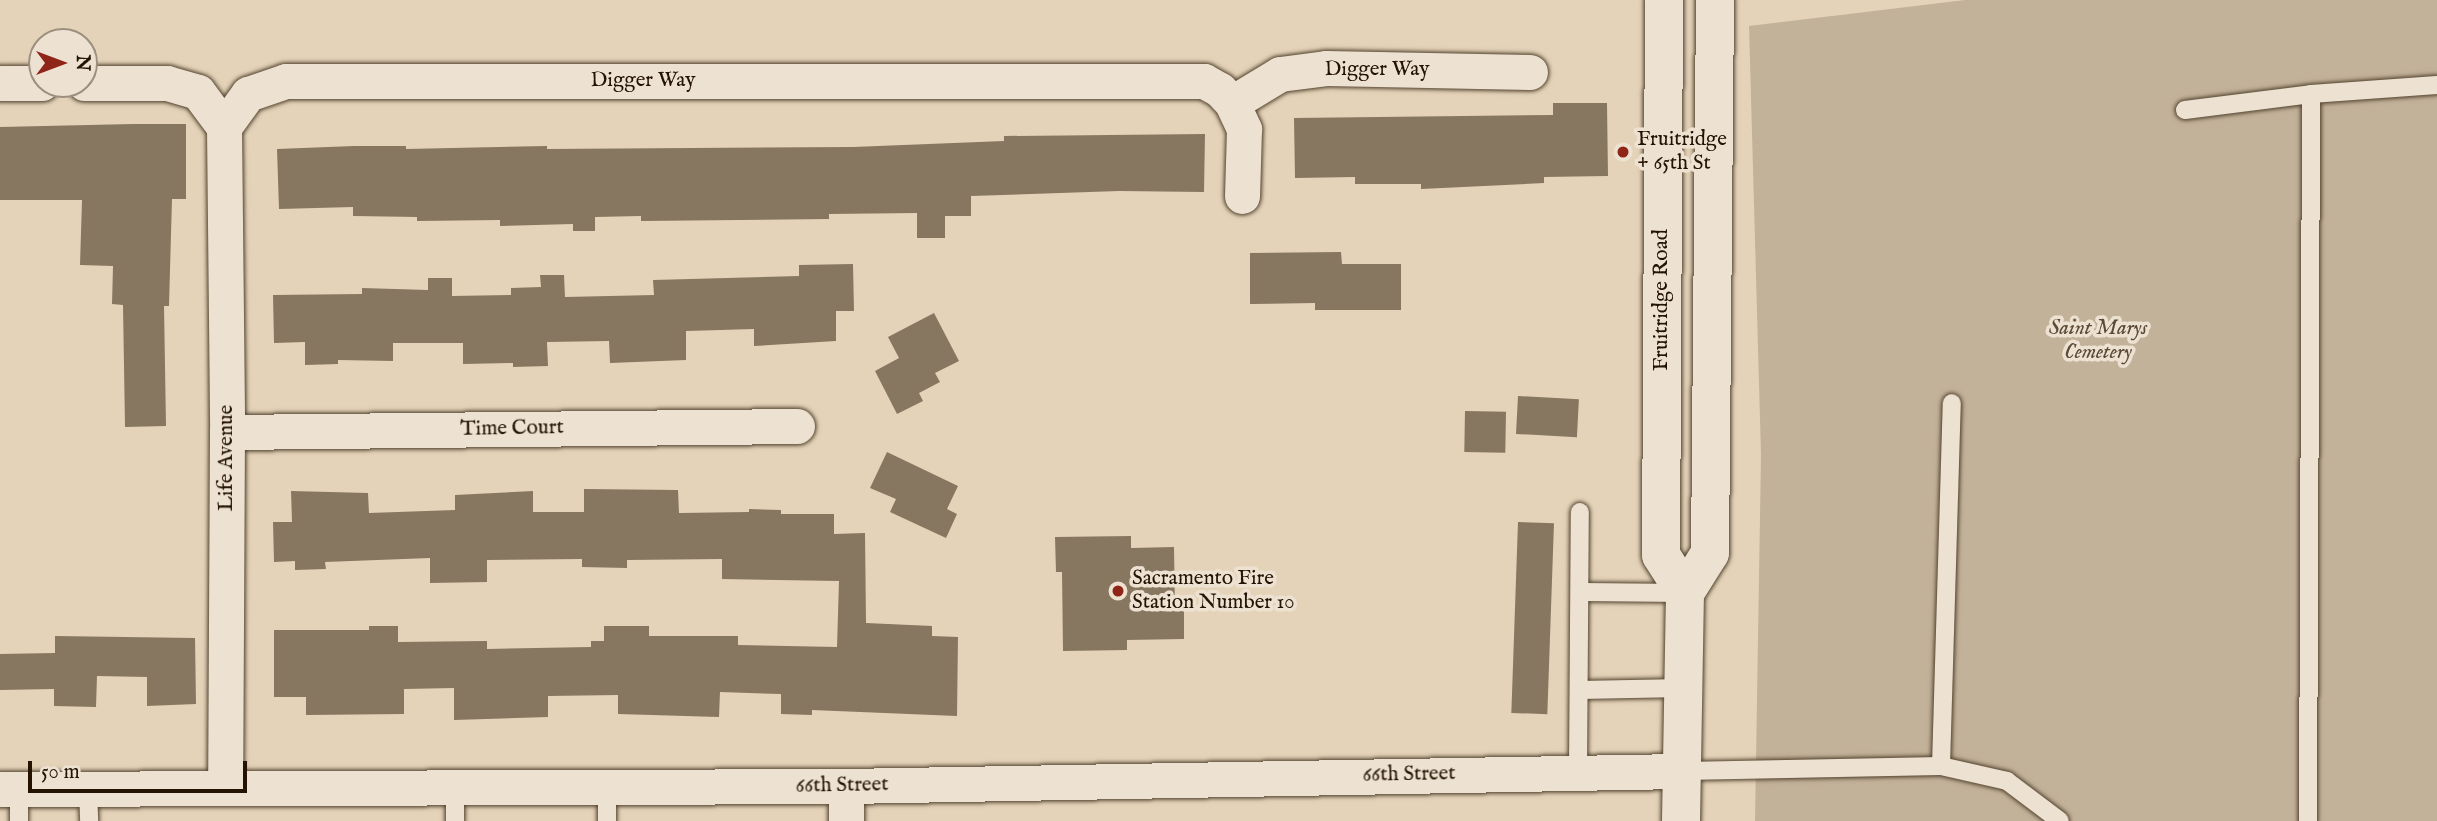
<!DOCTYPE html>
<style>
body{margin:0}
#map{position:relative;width:2437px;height:821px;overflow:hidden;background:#e4d3b9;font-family:"IM FELL English",serif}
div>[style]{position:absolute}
.green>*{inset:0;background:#c3b29a}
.building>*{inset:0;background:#877760;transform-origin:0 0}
.roads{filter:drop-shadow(0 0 2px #53432e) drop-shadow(0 0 2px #53432e)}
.service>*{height:18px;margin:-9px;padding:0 9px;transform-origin:9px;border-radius:9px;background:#ede2d2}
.minor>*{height:35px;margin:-17.5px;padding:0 17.5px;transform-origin:17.5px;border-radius:17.5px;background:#ede2d2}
.secondary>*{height:38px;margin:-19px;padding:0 19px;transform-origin:19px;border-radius:19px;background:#ede2d2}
.dots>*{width:19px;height:19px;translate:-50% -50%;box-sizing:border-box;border:4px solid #ede2d2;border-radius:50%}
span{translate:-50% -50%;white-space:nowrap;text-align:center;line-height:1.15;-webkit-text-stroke:7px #ede2d2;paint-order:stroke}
.street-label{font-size:21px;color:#231300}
.poi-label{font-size:21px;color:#231300}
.left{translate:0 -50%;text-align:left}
.park-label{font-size:21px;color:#5b4b36;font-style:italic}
.north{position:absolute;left:28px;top:28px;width:70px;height:70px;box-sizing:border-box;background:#ede2d2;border:2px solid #9c8f7e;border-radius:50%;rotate:90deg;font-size:19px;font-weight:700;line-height:28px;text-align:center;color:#231300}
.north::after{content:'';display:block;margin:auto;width:24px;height:32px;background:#8f2418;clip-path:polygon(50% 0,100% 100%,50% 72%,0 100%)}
.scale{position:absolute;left:28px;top:761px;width:219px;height:32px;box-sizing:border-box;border:4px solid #231300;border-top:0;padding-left:9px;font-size:21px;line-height:24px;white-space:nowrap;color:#231300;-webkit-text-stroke:5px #ede2d2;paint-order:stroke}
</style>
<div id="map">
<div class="green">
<div style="clip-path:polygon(1965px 0,2437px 0,2437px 821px,1755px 821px,1761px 455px,1749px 26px)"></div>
</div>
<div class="building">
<div style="clip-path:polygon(1553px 103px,1607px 103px,1608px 176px,1544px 177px,1544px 183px,1421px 189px,1421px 184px,1355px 184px,1355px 177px,1295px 178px,1294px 118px,1553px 115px)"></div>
<div style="clip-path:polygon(133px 124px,186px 124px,186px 199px,172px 199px,169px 306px,164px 306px,166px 426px,125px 427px,123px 305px,112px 304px,113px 266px,80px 265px,82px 200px,0 200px,0 127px)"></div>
<div style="clip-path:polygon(1205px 134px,1204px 192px,1119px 191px,971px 196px,971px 216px,945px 216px,945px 238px,917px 238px,917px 213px,829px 214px,829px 219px,641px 221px,641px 216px,595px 217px,595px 231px,573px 231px,573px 224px,500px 226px,500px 220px,417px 221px,417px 217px,353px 216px,353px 207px,279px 209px,277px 149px,354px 146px,406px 146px,406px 149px,547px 146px,547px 149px,853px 147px,1004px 141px,1004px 136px)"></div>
<div style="clip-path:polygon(1341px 252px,1342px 264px,1401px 264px,1401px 310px,1315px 310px,1315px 303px,1250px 304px,1250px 253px)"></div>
<div style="clip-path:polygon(853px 264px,854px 311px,836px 311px,836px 341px,754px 346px,754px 329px,686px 331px,686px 360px,610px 363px,609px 341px,547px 342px,548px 366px,513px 367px,513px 363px,463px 364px,463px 343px,393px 343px,393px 361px,338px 360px,338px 364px,305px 365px,305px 342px,274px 343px,273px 295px,362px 294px,362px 288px,428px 290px,428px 278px,452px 278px,452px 296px,511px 295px,511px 288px,541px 287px,540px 275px,564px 275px,565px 297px,654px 295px,653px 280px,799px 276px,799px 265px)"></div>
<div style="clip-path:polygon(934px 313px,959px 361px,935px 373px,940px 382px,919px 393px,923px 401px,897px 414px,875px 371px,899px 358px,888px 337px)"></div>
<div style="left:1518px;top:396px;width:61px;height:38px;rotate:3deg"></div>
<div style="left:1465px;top:411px;width:41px;height:41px;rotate:1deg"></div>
<div style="clip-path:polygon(887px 452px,958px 486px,947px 509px,957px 514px,946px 538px,890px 512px,896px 499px,870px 488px)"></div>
<div style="clip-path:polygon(584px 489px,678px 490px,679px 513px,749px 512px,749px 509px,781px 510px,781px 514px,834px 514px,834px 534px,865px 533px,866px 623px,932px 626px,932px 636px,958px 637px,957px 716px,812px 710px,812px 715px,781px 714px,781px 694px,720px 692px,719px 717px,618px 714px,618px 695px,548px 696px,548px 717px,454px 720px,454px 688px,404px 689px,404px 714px,306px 715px,306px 697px,274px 697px,274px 630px,369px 630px,369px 626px,398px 626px,398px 642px,487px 641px,487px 649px,591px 647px,591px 641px,604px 641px,604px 626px,649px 626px,649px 636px,738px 636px,738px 645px,837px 647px,839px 581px,722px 579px,722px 559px,627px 560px,627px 568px,582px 567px,582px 559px,487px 560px,487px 582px,430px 583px,430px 558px,325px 562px,326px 569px,295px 570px,295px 561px,274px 562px,273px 522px,292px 522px,291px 491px,368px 493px,369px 513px,455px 510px,455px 495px,533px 491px,533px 512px,584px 512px)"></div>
<div style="left:1518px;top:522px;width:36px;height:191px;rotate:2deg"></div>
<div style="clip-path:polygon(1131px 536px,1131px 548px,1174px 547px,1175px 611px,1184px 611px,1184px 639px,1127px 640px,1127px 650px,1063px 651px,1062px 572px,1056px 572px,1055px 537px)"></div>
<div style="clip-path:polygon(55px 636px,195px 638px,196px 704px,147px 706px,147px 677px,97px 676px,96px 707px,54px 706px,54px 689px,0 690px,0 654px,55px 653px)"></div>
</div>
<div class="roads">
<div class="service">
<div style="left:2185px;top:110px;width:127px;rotate:-7.2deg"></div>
<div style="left:2311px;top:94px;width:126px;rotate:-4.1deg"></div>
<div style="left:1581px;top:592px;width:104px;rotate:0.6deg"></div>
<div style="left:1579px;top:690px;width:105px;rotate:-1.1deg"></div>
<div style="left:1941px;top:766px;width:363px;rotate:-88.3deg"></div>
<div style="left:1578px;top:771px;width:259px;rotate:-89.6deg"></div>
<div style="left:1684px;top:771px;width:257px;rotate:-1.1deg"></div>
<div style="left:1941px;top:766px;width:68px;rotate:12.8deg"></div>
<div style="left:2007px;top:781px;width:66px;rotate:37deg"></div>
<div style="left:455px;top:787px;width:34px;rotate:90deg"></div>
<div style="left:607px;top:787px;width:34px;rotate:90deg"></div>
<div style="left:88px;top:788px;width:33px;rotate:88deg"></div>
<div style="left:19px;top:789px;width:32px;rotate:90deg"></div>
<div style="left:2308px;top:821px;width:727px;rotate:-89.76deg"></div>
</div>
<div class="minor">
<div style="left:0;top:83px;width:42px"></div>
<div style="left:84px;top:83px;width:83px"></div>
<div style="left:167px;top:83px;width:32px;rotate:16deg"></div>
<div style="left:198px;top:92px;width:44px;rotate:53.4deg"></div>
<div style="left:1232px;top:103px;width:56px;rotate:-31.1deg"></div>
<div style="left:1280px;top:74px;width:46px;rotate:-7.4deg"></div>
<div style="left:1326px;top:68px;width:204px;rotate:1.1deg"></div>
<div style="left:224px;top:127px;width:41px;rotate:-54deg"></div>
<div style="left:248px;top:94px;width:40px;rotate:-18.9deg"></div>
<div style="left:286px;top:81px;width:918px"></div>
<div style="left:1204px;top:81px;width:18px;rotate:29deg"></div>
<div style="left:1220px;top:90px;width:18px;rotate:47deg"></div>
<div style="left:1232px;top:103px;width:29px;rotate:65deg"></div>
<div style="left:1244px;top:129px;width:67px;rotate:91.7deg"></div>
<div style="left:224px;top:127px;width:305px;rotate:89.4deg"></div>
<div style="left:227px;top:432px;width:356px;rotate:90.3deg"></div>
<div style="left:227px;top:432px;width:570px;rotate:-0.6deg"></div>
<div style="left:846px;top:786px;width:35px;rotate:90deg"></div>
<div style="left:0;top:789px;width:846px;rotate:-0.2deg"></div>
<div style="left:846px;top:786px;width:838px;rotate:-1.03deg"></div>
</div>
<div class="secondary">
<div style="left:1664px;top:0;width:555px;rotate:90.31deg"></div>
<div style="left:1661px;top:555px;width:45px;rotate:57.7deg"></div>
<div style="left:1681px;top:821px;width:228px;rotate:-89deg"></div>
<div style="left:1685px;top:593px;width:47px;rotate:-58deg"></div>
<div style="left:1710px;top:553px;width:553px;rotate:-89.48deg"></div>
</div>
</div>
<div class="dots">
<div style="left:1623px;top:152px;background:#8f2418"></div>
<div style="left:1118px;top:591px;background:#8f2418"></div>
</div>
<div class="street-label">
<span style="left:1377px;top:70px">Digger Way</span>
<span style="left:643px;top:81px">Digger Way</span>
<span style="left:1662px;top:300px;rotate:-90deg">Fruitridge Road</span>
<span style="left:512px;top:429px;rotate:-1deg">Time Court</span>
<span style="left:227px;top:458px;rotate:-90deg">Life Avenue</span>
<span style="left:1409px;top:775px;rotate:-1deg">66th Street</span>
<span style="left:842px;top:786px;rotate:-1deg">66th Street</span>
</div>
<div class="poi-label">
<span class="left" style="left:1637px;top:152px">Fruitridge<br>+ 65th St</span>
<span class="left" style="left:1132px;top:591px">Sacramento Fire<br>Station Number 10</span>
</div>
<div class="park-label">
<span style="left:2098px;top:341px">Saint Marys<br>Cemetery</span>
</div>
<div class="north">N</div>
<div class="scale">50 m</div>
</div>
